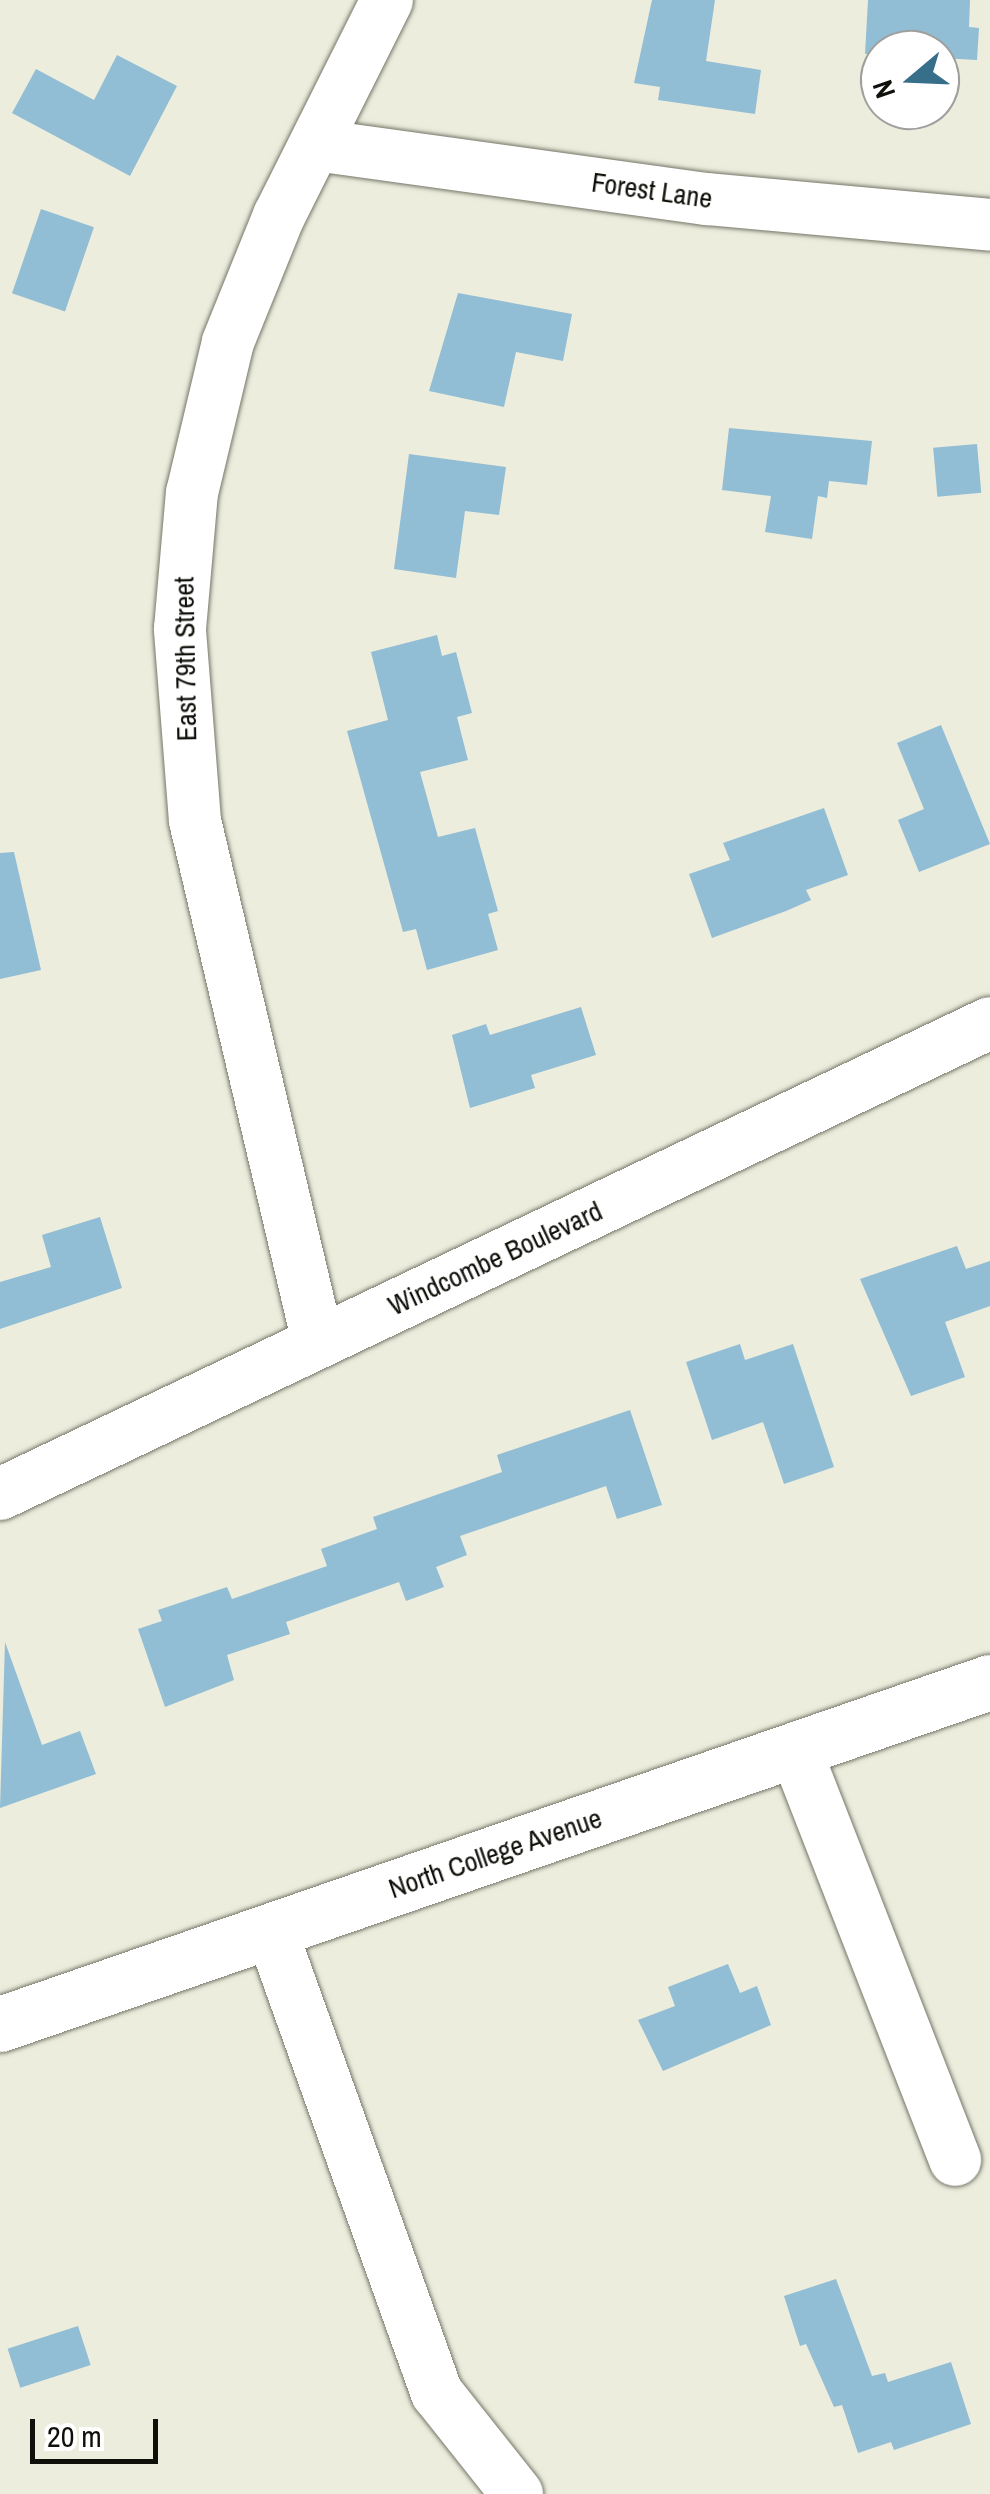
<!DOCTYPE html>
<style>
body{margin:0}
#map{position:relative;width:990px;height:2494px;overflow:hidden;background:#eceddd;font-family:"Archivo Narrow",sans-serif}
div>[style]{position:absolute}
.building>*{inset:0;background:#91bdd5;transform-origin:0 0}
.roads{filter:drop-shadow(0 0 2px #757668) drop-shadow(0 0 2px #757668)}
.minor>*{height:52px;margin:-26px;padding:0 26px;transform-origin:26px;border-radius:26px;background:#fff}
.major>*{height:55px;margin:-27.5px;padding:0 27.5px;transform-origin:27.5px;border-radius:27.5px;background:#fff}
span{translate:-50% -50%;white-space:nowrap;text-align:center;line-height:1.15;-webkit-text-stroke:8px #fff;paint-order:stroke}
.street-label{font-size:28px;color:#10100b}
.north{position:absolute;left:860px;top:30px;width:100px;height:100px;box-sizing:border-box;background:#fff;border:2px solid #9f9f9d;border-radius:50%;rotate:251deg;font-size:28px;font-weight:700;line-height:40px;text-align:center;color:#10100b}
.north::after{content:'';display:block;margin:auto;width:35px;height:45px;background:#376e89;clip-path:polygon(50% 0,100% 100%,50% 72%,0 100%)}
.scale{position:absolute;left:30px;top:2419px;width:128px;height:45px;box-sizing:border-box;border:5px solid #10100b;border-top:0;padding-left:12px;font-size:30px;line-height:35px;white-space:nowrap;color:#10100b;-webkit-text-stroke:8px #fff;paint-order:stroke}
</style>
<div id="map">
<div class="building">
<div style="clip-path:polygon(652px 0,715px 0,706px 61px,761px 70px,755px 114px,658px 100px,660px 87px,634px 83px)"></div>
<div style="clip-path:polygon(868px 0,970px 0,969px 27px,979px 28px,977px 60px,940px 58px,940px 50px,865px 54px)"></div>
<div style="clip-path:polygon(117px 55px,177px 86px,130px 176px,12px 113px,36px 69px,94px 100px)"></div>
<div style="left:41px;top:209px;width:56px;height:89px;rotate:19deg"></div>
<div style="clip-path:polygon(458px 293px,572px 314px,563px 361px,516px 352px,504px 407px,429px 391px)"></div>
<div style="clip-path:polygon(729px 428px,872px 441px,867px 485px,829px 481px,827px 498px,818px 496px,812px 539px,765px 532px,771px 496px,722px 490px)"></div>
<div style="left:977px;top:444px;width:49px;height:44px;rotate:85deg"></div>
<div style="clip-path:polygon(409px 454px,506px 467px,499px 515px,465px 511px,456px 578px,394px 569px)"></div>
<div style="clip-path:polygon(437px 635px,442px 656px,456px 652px,472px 713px,457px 717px,468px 760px,420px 772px,438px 837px,475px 828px,498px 911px,488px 914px,498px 950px,427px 970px,416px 929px,403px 932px,347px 731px,388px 720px,371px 652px)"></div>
<div style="clip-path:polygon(941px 725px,990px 844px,919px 872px,898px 820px,924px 809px,897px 743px)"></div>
<div style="clip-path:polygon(824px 808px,848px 875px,806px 890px,811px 900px,786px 911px,712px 938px,689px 874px,730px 860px,723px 843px)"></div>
<div style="clip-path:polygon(14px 852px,41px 970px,0 979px,0 853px)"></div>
<div style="clip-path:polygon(581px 1007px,596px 1055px,531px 1075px,535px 1088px,470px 1108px,452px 1035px,486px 1024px,490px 1035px)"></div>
<div style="clip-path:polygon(100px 1217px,122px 1288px,0 1329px,0 1282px,51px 1267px,42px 1235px)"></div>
<div style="clip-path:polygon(957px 1246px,966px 1269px,990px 1261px,990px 1306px,945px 1322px,965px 1377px,911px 1396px,860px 1279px)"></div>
<div style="clip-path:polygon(740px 1344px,745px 1360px,793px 1344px,834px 1467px,784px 1484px,763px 1422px,712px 1440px,686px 1362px)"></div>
<div style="clip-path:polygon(630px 1410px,662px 1505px,617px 1519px,606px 1486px,460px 1536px,467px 1555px,436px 1567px,444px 1587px,406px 1601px,399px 1582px,286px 1622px,290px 1634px,227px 1655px,234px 1680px,165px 1707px,138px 1629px,162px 1621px,158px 1610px,227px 1587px,232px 1599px,327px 1566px,321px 1549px,377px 1529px,373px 1517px,502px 1472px,497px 1455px)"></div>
<div style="clip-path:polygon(5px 1642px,42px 1745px,80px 1731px,96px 1774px,0 1808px)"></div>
<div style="clip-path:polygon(728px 1964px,740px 1993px,757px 1986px,771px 2025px,663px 2071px,638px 2020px,675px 2006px,668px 1987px)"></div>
<div style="clip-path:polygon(836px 2279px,872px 2376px,885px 2373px,888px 2382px,951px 2362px,971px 2424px,894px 2450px,891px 2442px,858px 2453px,842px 2405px,834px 2407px,806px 2344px,800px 2346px,784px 2296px)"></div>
<div style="left:78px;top:2326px;width:41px;height:74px;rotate:72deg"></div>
</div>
<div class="roads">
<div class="minor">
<div style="left:316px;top:145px;width:395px;rotate:7.9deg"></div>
<div style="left:707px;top:199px;width:284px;rotate:5.2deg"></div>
<div style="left:318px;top:1342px;width:535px;rotate:-103.28deg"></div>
<div style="left:195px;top:821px;width:193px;rotate:-94.5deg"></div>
<div style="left:180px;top:629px;width:137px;rotate:-85deg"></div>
<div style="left:192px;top:493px;width:155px;rotate:-76.6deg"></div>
<div style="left:228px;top:342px;width:136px;rotate:-68deg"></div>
<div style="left:279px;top:216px;width:241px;rotate:-63.4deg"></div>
<div style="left:0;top:1494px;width:1096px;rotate:-25.44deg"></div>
<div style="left:795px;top:1749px;width:441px;rotate:68.7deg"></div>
<div style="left:271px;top:1930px;width:492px;rotate:70.3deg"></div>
<div style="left:437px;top:2393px;width:129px;rotate:51.6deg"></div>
</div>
<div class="major">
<div style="left:0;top:2024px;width:1047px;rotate:-19.06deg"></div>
</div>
</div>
<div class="street-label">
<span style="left:652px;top:190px;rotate:8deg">Forest Lane</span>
<span style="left:185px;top:659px;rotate:-91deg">East 79th Street</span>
<span style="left:495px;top:1258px;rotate:-25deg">Windcombe Boulevard</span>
<span style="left:495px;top:1853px;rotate:-19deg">North College Avenue</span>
</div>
<div class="north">N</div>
<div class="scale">20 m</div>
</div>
